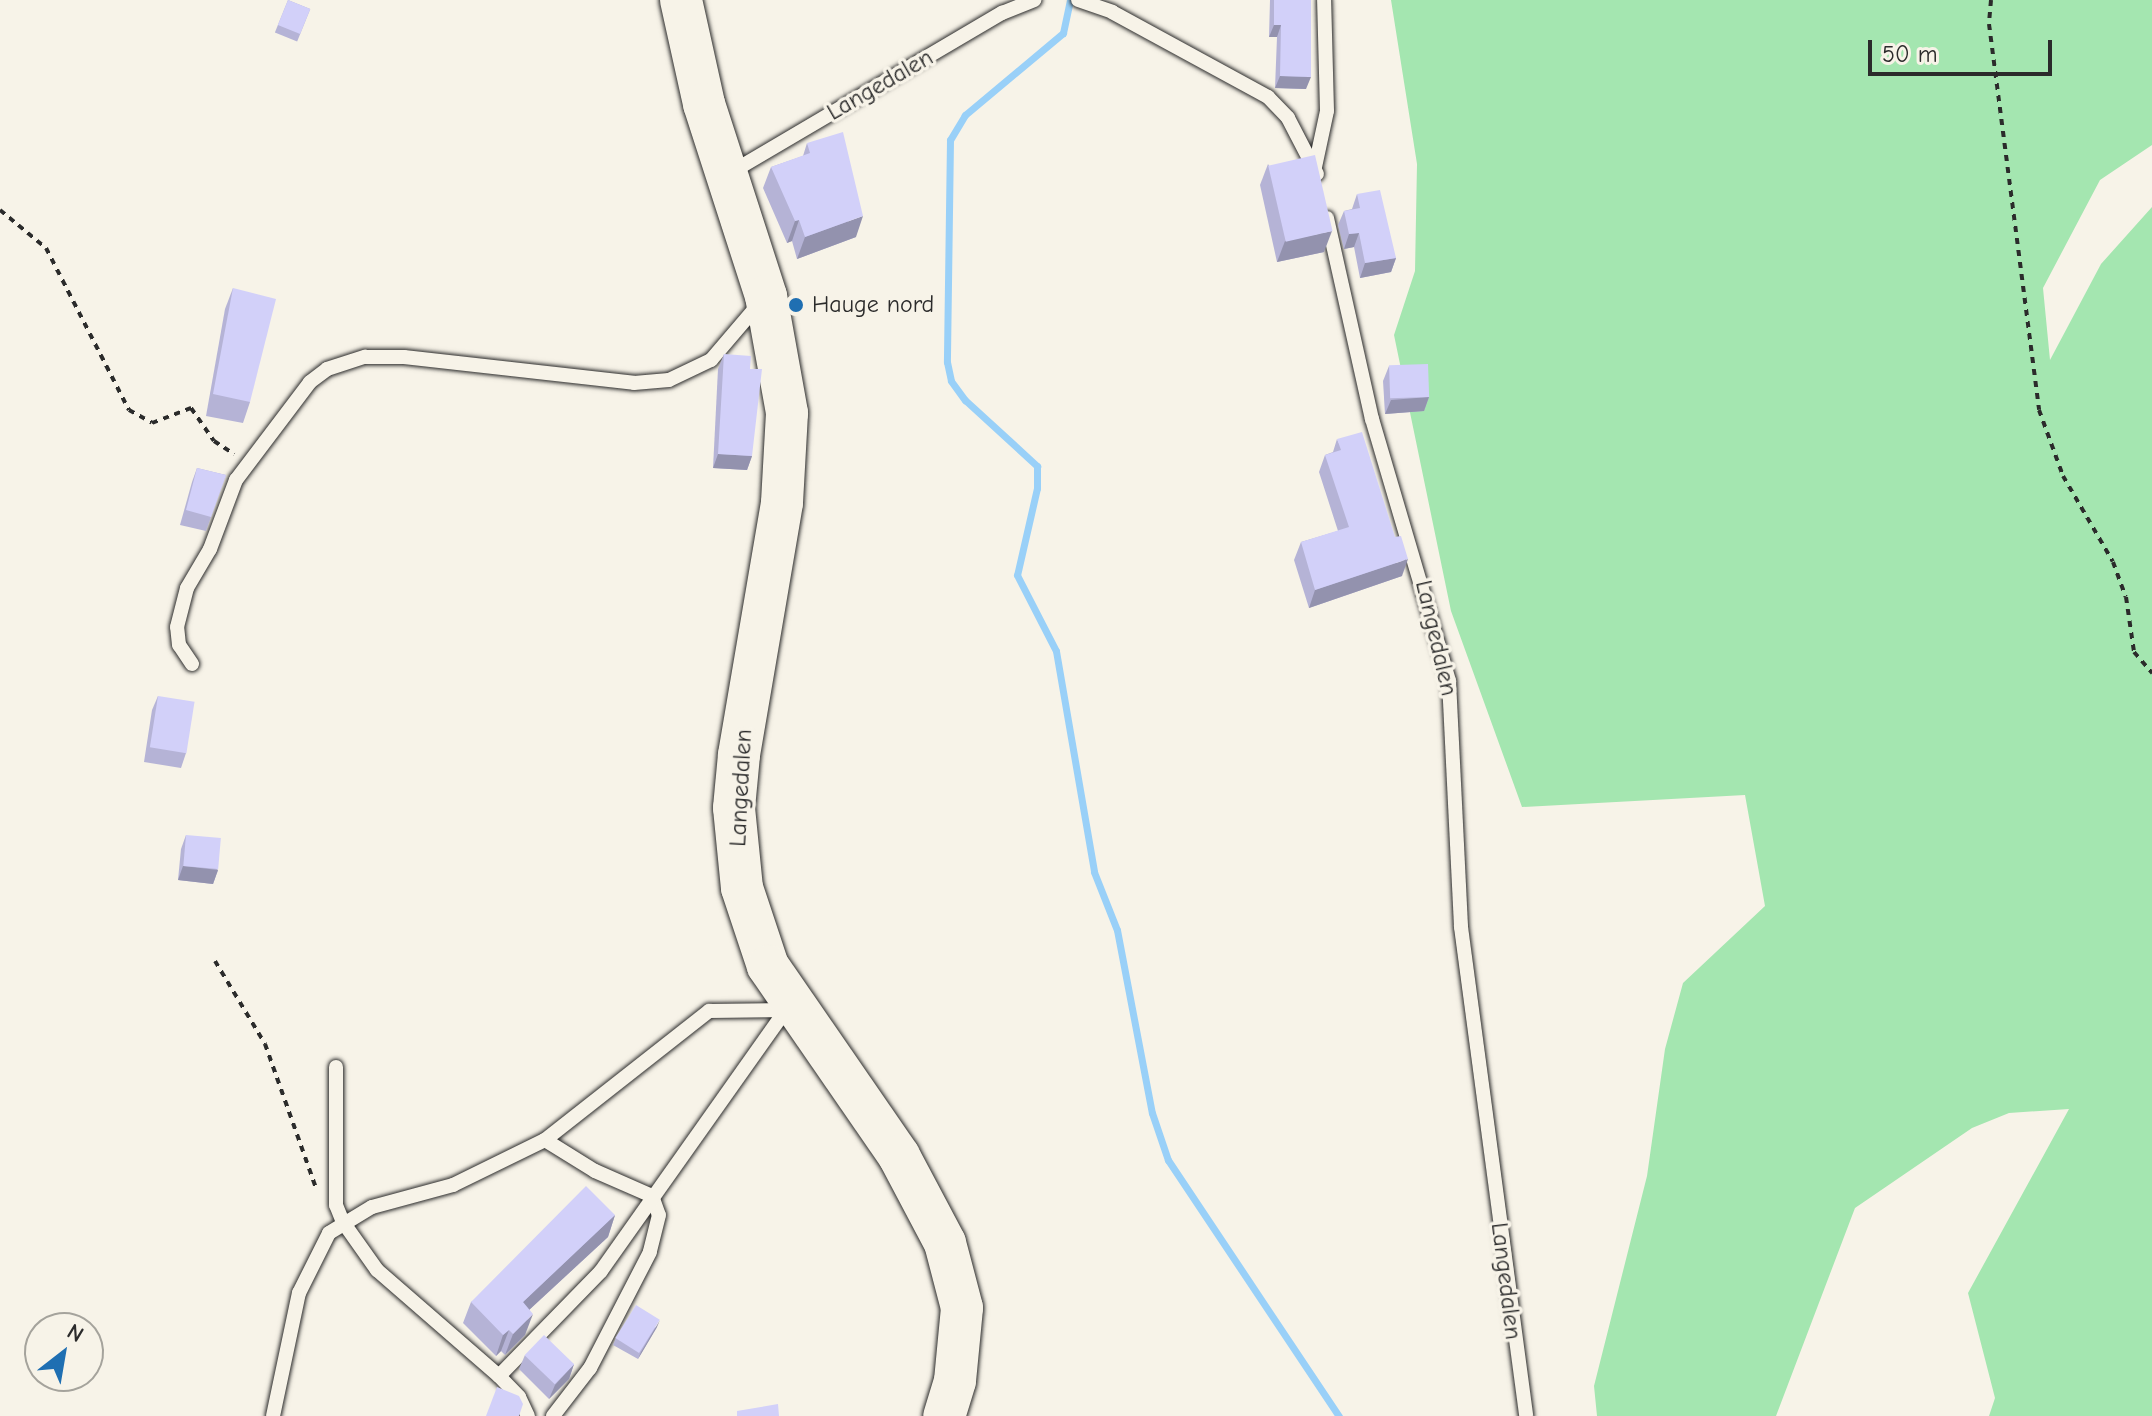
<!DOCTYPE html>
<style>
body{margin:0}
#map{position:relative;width:2152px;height:1416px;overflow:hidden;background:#f7f3e8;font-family:"Comic Neue",sans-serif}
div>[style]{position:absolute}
.green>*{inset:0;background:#a4e6b0}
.stream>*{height:7px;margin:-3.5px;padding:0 3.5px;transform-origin:3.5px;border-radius:3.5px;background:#99d0f8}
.path>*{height:4px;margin-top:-2px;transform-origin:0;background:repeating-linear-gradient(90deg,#2b2b2b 0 6px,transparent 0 12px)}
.roads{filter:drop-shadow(0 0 2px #2b2b2b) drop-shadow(0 0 2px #2b2b2b)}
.lane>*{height:14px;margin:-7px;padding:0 7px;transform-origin:7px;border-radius:7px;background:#f7f3e8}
.secondary>*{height:42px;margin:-21px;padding:0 21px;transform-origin:21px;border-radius:21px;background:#f7f3e8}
.wall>*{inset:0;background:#b5b3d6;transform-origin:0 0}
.shaded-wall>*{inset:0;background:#9392ae}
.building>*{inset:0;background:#d2d0f9;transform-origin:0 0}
.dots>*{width:22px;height:22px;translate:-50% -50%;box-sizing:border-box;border:4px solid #f7f3e8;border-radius:50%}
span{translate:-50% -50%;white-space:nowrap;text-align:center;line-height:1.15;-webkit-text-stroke:7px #f7f3e8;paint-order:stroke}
.street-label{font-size:24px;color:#2b2b2b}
.poi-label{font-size:24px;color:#2b2b2b}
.left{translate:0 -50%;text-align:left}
.north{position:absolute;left:24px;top:1312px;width:80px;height:80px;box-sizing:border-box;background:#f7f3e8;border:2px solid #a5a39c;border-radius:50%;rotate:31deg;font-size:22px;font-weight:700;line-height:32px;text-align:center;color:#2b2b2b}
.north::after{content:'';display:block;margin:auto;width:28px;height:36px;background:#1f6fb2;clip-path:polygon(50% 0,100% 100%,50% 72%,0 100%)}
.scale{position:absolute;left:1868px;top:40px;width:184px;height:36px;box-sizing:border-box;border:4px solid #2b2b2b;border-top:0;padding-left:10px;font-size:24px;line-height:28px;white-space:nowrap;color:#2b2b2b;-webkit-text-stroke:6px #f7f3e8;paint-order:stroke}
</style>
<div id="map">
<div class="green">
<div style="clip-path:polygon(1391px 0,2152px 0,2152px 145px,2100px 180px,2043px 288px,2050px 360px,2101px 264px,2152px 207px,2152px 1416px,1989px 1416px,1995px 1398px,1968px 1293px,2069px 1109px,2009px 1113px,1972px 1128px,1855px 1208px,1776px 1416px,1597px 1416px,1594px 1386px,1647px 1176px,1665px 1049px,1683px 983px,1765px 906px,1745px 795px,1522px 807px,1451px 611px,1394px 335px,1415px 271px,1417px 164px)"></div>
</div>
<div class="stream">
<div style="left:1070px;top:0;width:34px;rotate:102deg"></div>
<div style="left:1063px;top:33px;width:128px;rotate:140.1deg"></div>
<div style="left:965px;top:115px;width:29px;rotate:121deg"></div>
<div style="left:950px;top:140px;width:222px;rotate:90.8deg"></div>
<div style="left:947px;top:362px;width:19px;rotate:78deg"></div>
<div style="left:951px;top:381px;width:24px;rotate:54deg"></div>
<div style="left:965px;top:400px;width:98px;rotate:42.5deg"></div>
<div style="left:1037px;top:466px;width:22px;rotate:90deg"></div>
<div style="left:1037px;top:488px;width:89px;rotate:102.9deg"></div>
<div style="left:1017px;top:575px;width:85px;rotate:62.8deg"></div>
<div style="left:1056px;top:651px;width:224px;rotate:80.2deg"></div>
<div style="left:1094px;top:872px;width:62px;rotate:68.4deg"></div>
<div style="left:1117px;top:930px;width:186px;rotate:79.2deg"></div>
<div style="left:1152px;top:1113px;width:50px;rotate:71.2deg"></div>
<div style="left:1168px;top:1160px;width:308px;rotate:56.3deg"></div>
</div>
<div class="path">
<div style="left:1991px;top:0;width:24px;rotate:95deg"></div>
<div style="left:1989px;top:24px;width:389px;rotate:82.6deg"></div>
<div style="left:2039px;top:410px;width:70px;rotate:70deg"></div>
<div style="left:2063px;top:476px;width:99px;rotate:59.8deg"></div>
<div style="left:2113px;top:562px;width:37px;rotate:70deg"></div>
<div style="left:2126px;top:597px;width:56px;rotate:81.7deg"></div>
<div style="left:2134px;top:652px;width:28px;rotate:49deg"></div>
<div style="left:0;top:210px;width:60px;rotate:39.6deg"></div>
<div style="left:46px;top:248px;width:182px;rotate:62.9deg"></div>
<div style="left:129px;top:410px;width:26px;rotate:29deg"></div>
<div style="left:152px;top:423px;width:42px;rotate:-21deg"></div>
<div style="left:191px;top:408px;width:40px;rotate:55.1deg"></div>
<div style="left:214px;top:441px;width:24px;rotate:33deg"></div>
<div style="left:215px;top:961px;width:97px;rotate:58.9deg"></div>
<div style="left:265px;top:1044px;width:153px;rotate:70.5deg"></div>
</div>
<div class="roads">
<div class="lane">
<div style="left:1078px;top:0;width:36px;rotate:19deg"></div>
<div style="left:1112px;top:12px;width:178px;rotate:28.6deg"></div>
<div style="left:1268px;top:97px;width:29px;rotate:46deg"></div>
<div style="left:1288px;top:118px;width:63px;rotate:62.6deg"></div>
<div style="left:1315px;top:167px;width:57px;rotate:-77.9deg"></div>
<div style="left:1327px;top:111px;width:111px;rotate:-91.5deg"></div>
<div style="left:730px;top:173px;width:316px;rotate:-30.5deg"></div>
<div style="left:1002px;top:13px;width:35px;rotate:-22deg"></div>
<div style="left:1327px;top:218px;width:206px;rotate:77.4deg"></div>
<div style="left:1372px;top:419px;width:273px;rotate:73.6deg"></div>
<div style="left:1449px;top:681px;width:246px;rotate:87.2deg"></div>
<div style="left:1461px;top:927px;width:493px;rotate:82.4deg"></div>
<div style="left:192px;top:664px;width:23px;rotate:-124deg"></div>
<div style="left:179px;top:645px;width:18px;rotate:-96deg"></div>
<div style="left:177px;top:627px;width:40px;rotate:-75.6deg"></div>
<div style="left:187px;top:588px;width:45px;rotate:-59.5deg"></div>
<div style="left:210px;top:549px;width:74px;rotate:-69.4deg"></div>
<div style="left:236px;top:480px;width:123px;rotate:-52.9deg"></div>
<div style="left:310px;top:382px;width:21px;rotate:-37deg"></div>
<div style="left:327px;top:369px;width:40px;rotate:-18deg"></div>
<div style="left:365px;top:357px;width:39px"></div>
<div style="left:404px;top:357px;width:231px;rotate:6.4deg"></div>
<div style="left:634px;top:383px;width:35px;rotate:-5deg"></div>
<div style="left:669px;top:380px;width:47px;rotate:-25.5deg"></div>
<div style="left:711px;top:360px;width:72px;rotate:-49.5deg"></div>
<div style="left:336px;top:1067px;width:138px;rotate:90deg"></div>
<div style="left:336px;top:1205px;width:18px;rotate:68deg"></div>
<div style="left:343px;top:1222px;width:59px;rotate:54.7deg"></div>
<div style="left:377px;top:1270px;width:162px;rotate:41deg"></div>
<div style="left:499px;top:1376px;width:29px;rotate:46deg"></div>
<div style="left:519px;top:1397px;width:21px;rotate:65deg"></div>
<div style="left:545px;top:1140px;width:59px;rotate:31.8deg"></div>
<div style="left:595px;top:1171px;width:62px;rotate:23.7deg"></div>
<div style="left:652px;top:1196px;width:20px;rotate:70deg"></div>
<div style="left:659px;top:1215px;width:38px;rotate:104deg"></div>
<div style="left:650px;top:1252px;width:131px;rotate:117.3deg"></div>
<div style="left:590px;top:1368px;width:61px;rotate:127.6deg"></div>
<div style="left:499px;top:1376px;width:146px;rotate:-45.8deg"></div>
<div style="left:601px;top:1271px;width:316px;rotate:-54.7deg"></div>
<div style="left:273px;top:1416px;width:126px;rotate:-78.1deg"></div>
<div style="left:299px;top:1293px;width:67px;rotate:-63.4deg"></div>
<div style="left:329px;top:1233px;width:50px;rotate:-31.2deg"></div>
<div style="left:372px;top:1207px;width:84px;rotate:-15.2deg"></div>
<div style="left:453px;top:1185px;width:102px;rotate:-26.1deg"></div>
<div style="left:545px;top:1140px;width:209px;rotate:-38.2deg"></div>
<div style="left:709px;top:1011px;width:80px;rotate:-0.7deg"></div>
</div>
<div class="secondary">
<div style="left:681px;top:0;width:107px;rotate:77.5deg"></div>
<div style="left:704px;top:104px;width:202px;rotate:72.1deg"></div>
<div style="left:766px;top:296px;width:119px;rotate:79.8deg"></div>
<div style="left:787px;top:413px;width:90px;rotate:93.2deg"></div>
<div style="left:782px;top:503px;width:256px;rotate:99.7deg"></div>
<div style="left:739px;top:755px;width:53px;rotate:95.4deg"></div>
<div style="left:734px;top:808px;width:80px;rotate:84.3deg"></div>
<div style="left:742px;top:888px;width:82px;rotate:71.6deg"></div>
<div style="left:768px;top:966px;width:231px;rotate:55.4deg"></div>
<div style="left:899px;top:1156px;width:98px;rotate:62.1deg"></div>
<div style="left:945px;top:1243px;width:67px;rotate:75.3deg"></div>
<div style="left:962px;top:1308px;width:73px;rotate:95.5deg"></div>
<div style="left:955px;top:1381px;width:37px;rotate:107deg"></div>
</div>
</div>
<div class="wall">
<div style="left:288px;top:0;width:24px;height:35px;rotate:22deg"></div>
<div style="clip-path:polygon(1270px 0,1311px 0,1306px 89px,1275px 88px,1277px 37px,1269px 37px)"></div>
<div style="clip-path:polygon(807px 143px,856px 237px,797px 259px,792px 241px,787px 243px,763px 188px,771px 167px,803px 156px)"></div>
<div style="clip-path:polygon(1268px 164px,1324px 252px,1277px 262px,1260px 185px)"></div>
<div style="clip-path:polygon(1357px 194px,1396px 258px,1391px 272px,1360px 278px,1354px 247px,1344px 249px,1338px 225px,1344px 211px,1352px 209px)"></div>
<div style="clip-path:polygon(233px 288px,250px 402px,243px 423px,206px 416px,225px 309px)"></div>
<div style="clip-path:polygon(724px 354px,750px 369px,752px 456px,747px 470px,713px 468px,718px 369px)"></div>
<div style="clip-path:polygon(1389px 366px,1429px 397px,1424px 411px,1385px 414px,1383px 381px)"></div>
<div style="clip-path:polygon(1337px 439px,1402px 576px,1309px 608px,1294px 560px,1301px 542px,1338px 531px,1319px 472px,1325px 455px,1333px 452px)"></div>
<div style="clip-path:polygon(197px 468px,226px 475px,206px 531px,180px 525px,192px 482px)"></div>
<div style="clip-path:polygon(158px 696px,186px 753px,181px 768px,144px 762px,152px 710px)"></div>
<div style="clip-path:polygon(186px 835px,218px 870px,213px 884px,178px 880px,181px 849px)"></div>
<div style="clip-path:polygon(615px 1215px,608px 1237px,529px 1310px,525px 1335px,505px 1355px,501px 1351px,496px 1356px,463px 1323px,471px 1302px)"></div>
<div style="clip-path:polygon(657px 1327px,638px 1359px,613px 1345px,616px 1338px)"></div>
<div style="clip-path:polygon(525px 1355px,574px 1364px,569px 1379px,549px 1399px,519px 1369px)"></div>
</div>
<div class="shaded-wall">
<div style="clip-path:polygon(1274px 25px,1281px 25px,1277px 37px,1269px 37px)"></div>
<div style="clip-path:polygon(1280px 76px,1311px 77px,1306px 89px,1275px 88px)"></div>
<div style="clip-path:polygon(863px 216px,856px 237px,797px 259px,805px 237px)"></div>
<div style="clip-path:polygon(799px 220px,792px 241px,787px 243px,795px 221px)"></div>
<div style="clip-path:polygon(1332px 231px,1324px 252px,1277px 262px,1285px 241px)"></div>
<div style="clip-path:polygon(1359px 233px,1354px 247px,1344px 249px,1349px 234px)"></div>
<div style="clip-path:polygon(1396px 258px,1391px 272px,1360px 278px,1365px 263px)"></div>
<div style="clip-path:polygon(1429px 397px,1424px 411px,1385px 414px,1391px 400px)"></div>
<div style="clip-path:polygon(718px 454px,752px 456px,747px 470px,713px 468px)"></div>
<div style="clip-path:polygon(1408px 559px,1402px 576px,1309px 608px,1315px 590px)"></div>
<div style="clip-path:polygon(183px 866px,218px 870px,213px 884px,178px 880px)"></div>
<div style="clip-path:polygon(615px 1215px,608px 1237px,515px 1323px,523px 1302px)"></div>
<div style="clip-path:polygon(533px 1314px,525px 1335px,505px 1355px,513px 1334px)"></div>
<div style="clip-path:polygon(660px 1320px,657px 1327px,638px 1359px,641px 1352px)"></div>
<div style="clip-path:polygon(509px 1330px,501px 1351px,496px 1356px,503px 1335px)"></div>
<div style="clip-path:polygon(574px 1364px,569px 1379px,549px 1399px,555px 1385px)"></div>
</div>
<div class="building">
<div style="left:288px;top:0;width:24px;height:27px;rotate:22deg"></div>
<div style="clip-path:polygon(1274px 0,1311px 0,1311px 77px,1280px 76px,1281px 25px,1274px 25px)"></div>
<div style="clip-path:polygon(843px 132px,863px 216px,805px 237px,799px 220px,795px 221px,771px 167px,810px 153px,807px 143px)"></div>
<div style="left:1315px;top:155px;width:78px;height:48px;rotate:77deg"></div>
<div style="clip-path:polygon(1380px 190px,1396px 258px,1365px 263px,1359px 233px,1349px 234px,1344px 211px,1360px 208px,1357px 194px)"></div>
<div style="clip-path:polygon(233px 288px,276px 299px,250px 402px,213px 394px)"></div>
<div style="clip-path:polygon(724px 354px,751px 356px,750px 369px,762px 369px,752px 456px,718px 454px)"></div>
<div style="left:1428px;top:364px;width:33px;height:39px;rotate:88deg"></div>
<div style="clip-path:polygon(1362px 432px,1395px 537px,1401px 536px,1408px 559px,1315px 590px,1301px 542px,1349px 527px,1325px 455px,1341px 450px,1337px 439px)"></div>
<div style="clip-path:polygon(197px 468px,226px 475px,211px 517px,186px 510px)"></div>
<div style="left:158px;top:696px;width:37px;height:52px;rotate:9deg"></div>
<div style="left:186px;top:835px;width:35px;height:31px;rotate:5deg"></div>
<div style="clip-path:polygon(586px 1186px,615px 1215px,523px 1302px,533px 1314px,513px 1334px,509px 1330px,503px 1335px,471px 1302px)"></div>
<div style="left:636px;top:1305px;width:28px;height:39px;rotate:32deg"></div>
<div style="left:544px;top:1335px;width:42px;height:28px;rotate:44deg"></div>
<div style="clip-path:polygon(497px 1387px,519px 1396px,523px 1404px,519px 1416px,486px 1416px)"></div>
<div style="clip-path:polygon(778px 1404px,779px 1416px,737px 1416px,737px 1411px)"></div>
</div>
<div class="dots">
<div style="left:796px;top:305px;background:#1f6fb2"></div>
</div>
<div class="street-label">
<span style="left:880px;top:85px;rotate:-30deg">Langedalen</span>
<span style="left:1436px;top:638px;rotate:77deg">Langedalen</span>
<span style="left:741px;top:788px;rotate:-87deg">Langedalen</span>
<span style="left:1506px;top:1281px;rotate:83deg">Langedalen</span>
</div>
<div class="poi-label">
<span class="left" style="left:812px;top:305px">Hauge nord</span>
</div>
<div class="north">N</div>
<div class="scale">50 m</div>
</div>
